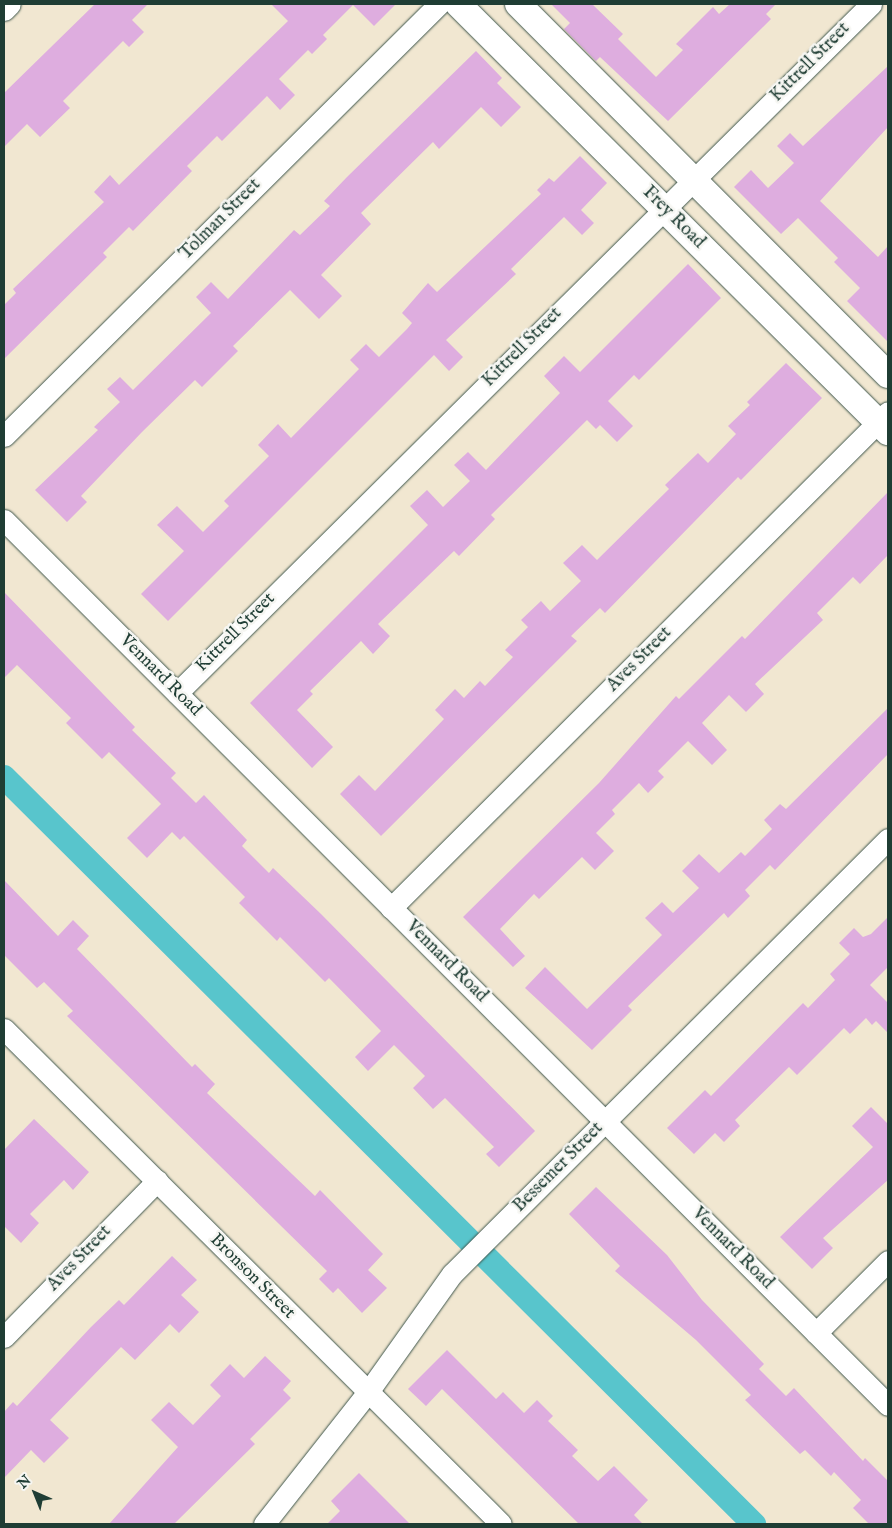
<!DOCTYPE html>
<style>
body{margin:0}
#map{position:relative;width:892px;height:1528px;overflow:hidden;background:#f1e7d1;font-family:"IM FELL English",serif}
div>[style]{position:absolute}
.canal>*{height:24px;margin:-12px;padding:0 12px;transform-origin:12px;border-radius:12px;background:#58c5cc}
.building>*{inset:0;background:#deaddf}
.roads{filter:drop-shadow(0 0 1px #3e564c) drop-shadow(0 0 1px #3e564c)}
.minor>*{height:21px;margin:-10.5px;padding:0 10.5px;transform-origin:10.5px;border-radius:10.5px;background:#fff}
.tertiary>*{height:26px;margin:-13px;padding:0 13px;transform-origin:13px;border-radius:13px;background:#fff}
span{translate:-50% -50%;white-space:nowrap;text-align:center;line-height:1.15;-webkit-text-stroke:5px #f6f6f2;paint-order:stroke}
.street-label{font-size:18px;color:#1f3d34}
.frame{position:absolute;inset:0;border:5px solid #1f3d34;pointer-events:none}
.north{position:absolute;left:10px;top:1468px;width:50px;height:50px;-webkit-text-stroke:4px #f6f6f2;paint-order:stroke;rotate:316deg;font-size:14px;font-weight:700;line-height:20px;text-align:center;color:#1f3d34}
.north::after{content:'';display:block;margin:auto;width:18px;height:22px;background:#1f3d34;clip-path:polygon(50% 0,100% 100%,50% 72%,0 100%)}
</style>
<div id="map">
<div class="canal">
<div style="left:4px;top:777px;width:1059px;rotate:44.89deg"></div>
</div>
<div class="building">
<div style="clip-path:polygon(95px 4px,148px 4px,132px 20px,144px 32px,129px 47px,123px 41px,63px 101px,70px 108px,40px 137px,27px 124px,4px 147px,4px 93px)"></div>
<div style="clip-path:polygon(271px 4px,396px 4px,374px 26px,353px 5px,323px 35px,327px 39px,312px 54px,308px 50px,279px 79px,295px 95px,280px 110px,267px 96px,222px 141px,217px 136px,187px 166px,192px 171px,133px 231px,129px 227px,103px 253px,107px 257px,4px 359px,4px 305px,16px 293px,13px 289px,104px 202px,94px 192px,110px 175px,119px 185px,288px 21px)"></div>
<div style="clip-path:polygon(551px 4px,592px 4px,623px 34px,618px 39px,656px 77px,683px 50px,676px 44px,713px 7px,719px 14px,730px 4px,776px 4px,766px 14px,771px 19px,668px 121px,600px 57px,596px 61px,564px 29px,570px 23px)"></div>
<div style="clip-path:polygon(476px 51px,502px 78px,497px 83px,521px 107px,501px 127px,481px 107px,439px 149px,433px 142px,361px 213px,371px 224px,321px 275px,342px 296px,319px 319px,290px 290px,233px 346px,238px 351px,202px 387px,195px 380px,142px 432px,81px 496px,87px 502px,67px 522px,35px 490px,98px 430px,94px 427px,120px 402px,107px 389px,120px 377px,133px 390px,211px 313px,196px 297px,211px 282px,228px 299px,294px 230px,300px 235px,330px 206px,324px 201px,347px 177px)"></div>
<div style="clip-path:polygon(888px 66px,888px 127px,820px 201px,878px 257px,888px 246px,888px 342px,847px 301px,860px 288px,834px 262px,838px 258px,798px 218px,781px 234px,734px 187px,751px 170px,768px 188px,794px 163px,777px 146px,790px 133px,803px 146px)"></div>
<div style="clip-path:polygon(580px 156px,607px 183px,581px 210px,594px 223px,582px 235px,564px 217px,511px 269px,516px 274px,446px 340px,463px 357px,449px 371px,434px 355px,168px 621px,141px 594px,184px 551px,157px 525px,177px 506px,203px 532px,229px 506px,224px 501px,269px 456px,258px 445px,278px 424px,291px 438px,359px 369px,350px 360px,366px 344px,379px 357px,407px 329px,412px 323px,402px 313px,428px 283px,437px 292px,541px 194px,537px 190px,549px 178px,554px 182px)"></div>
<div style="clip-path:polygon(688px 264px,721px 298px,639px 380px,634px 375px,608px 401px,633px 426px,617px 442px,600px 425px,596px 429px,587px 420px,491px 515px,495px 519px,459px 556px,454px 551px,378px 624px,390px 636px,373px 654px,361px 641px,310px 691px,313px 694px,297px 710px,333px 747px,312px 768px,250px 703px,428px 525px,410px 506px,427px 490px,443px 507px,470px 481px,454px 465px,468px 452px,486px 470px,560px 393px,544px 376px,564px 356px,580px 372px)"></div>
<div style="clip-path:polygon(786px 363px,822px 398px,741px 480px,738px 477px,605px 613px,600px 608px,571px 636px,577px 641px,381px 836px,340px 794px,359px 775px,375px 791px,444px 719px,435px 710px,455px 689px,464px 698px,480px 681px,485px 686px,513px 657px,505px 650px,528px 627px,521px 620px,541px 601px,550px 611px,581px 581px,563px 563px,582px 545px,597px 560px,669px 489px,665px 485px,698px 453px,708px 463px,736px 434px,728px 426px,750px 405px,747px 402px)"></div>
<div style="clip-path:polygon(888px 492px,888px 555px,860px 584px,853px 577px,817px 613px,823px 620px,755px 684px,764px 694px,746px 712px,729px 695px,702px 723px,727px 750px,712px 765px,688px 741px,658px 771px,664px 777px,648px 793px,639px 783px,612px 810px,615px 814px,596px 833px,614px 851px,595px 870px,582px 857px,539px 899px,534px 894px,500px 929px,525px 956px,513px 967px,463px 917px,599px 783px,676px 696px,679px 699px,742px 636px,745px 639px)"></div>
<div style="clip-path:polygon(4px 592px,135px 727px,132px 730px,176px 773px,171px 778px,196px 803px,204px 795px,247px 840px,242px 846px,269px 873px,273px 868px,321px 914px,535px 1131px,499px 1167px,486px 1154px,494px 1147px,445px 1098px,433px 1109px,413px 1088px,425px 1076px,394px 1045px,368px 1071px,355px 1057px,381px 1031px,329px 978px,325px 982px,280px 937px,277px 941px,239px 903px,245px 897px,184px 836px,180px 840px,172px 832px,147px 858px,127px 838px,161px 804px,109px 752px,102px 759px,66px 723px,71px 718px,17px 665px,4px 678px)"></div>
<div style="clip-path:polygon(888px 708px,888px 754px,775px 870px,770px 865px,745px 890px,750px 896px,728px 918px,724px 913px,628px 1006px,632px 1010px,592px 1050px,525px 988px,545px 967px,587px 1009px,662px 935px,645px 918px,662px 902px,673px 913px,699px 888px,682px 871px,699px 854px,719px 873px,741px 852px,745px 856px,772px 829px,764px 820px,780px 804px,786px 809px)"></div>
<div style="clip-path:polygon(4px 880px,58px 936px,73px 920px,89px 936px,77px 949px,192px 1067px,195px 1064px,215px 1084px,207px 1093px,315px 1196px,320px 1190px,383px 1254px,368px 1270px,387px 1288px,362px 1313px,338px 1288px,333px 1293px,319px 1279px,327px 1271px,67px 1016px,73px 1011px,44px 982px,37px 988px,4px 955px)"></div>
<div style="clip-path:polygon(888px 917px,888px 967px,870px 985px,888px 1003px,888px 1033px,876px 1021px,872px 1025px,866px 1018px,850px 1034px,844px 1028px,797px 1075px,789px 1067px,735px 1120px,740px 1126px,724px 1142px,715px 1133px,694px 1154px,667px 1128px,705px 1090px,711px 1096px,803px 1003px,808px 1008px,835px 980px,830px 974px,850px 954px,839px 943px,854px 928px,863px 937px,871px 934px)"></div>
<div style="clip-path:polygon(871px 1107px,888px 1124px,888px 1180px,823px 1238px,833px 1248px,812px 1269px,780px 1237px,873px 1147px,852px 1126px)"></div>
<div style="clip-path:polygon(34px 1119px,89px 1172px,73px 1190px,64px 1180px,30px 1214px,39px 1223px,21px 1243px,4px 1226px,4px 1150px)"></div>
<div style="clip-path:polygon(596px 1187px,667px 1255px,702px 1300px,764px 1364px,759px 1369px,786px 1396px,794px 1388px,863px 1461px,865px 1458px,888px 1481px,888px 1524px,869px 1524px,853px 1508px,861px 1500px,834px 1472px,831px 1476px,805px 1450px,800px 1454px,745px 1400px,751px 1395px,696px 1340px,615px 1271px,620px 1266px,569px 1214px)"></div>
<div style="clip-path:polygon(172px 1256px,197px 1280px,181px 1295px,199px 1312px,179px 1333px,170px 1324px,135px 1360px,121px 1347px,50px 1420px,69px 1438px,44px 1463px,31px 1450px,4px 1478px,4px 1412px,13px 1402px,17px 1406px,91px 1327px,119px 1300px,124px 1305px)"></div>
<div style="clip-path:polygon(447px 1350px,496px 1399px,503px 1392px,524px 1413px,537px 1400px,553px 1416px,548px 1421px,578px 1450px,572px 1456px,598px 1481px,614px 1466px,648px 1500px,634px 1515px,643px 1524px,579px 1524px,442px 1389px,426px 1406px,408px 1389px)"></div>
<div style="clip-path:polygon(265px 1356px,291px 1381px,283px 1390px,291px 1398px,250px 1439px,255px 1444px,174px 1524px,109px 1524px,178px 1447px,151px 1420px,169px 1402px,193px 1425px,221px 1396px,210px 1385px,230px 1364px,244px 1378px)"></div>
<div style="clip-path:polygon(359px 1473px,410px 1524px,327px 1524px,340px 1511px,331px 1501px)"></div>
</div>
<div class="roads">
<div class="minor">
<div style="left:4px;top:10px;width:8px;rotate:-45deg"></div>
<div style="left:4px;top:436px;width:613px;rotate:-44.8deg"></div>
<div style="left:4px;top:520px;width:1251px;rotate:45.03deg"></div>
<div style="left:177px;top:693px;width:978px;rotate:-44.79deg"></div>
<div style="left:391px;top:908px;width:702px;rotate:-44.94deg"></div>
<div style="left:4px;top:1029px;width:701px;rotate:44.88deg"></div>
<div style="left:816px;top:1333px;width:102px;rotate:-45deg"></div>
<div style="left:4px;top:1337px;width:219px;rotate:-45.6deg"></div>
<div style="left:264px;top:1524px;width:168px;rotate:-51.8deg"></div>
<div style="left:368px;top:1392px;width:145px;rotate:-54.6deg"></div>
<div style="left:452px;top:1274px;width:616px;rotate:-44.93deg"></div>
</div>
<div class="tertiary">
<div style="left:458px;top:4px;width:607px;rotate:44.87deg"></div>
<div style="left:518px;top:4px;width:524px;rotate:45.08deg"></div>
</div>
</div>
<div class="street-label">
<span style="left:811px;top:63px;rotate:-45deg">Kittrell Street</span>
<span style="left:673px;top:218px;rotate:45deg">Frey Road</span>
<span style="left:221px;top:220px;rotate:-45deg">Tolman Street</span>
<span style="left:523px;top:348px;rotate:-45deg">Kittrell Street</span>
<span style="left:236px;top:633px;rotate:-45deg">Kittrell Street</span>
<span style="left:640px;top:660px;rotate:-45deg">Aves Street</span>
<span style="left:160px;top:676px;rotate:45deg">Vennard Road</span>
<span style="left:446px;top:962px;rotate:45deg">Vennard Road</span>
<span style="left:559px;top:1168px;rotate:-45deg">Bessemer Street</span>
<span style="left:732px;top:1249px;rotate:45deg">Vennard Road</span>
<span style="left:80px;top:1259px;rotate:-46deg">Aves Street</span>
<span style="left:252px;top:1277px;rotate:45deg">Bronson Street</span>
</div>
<div class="frame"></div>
<div class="north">N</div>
</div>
